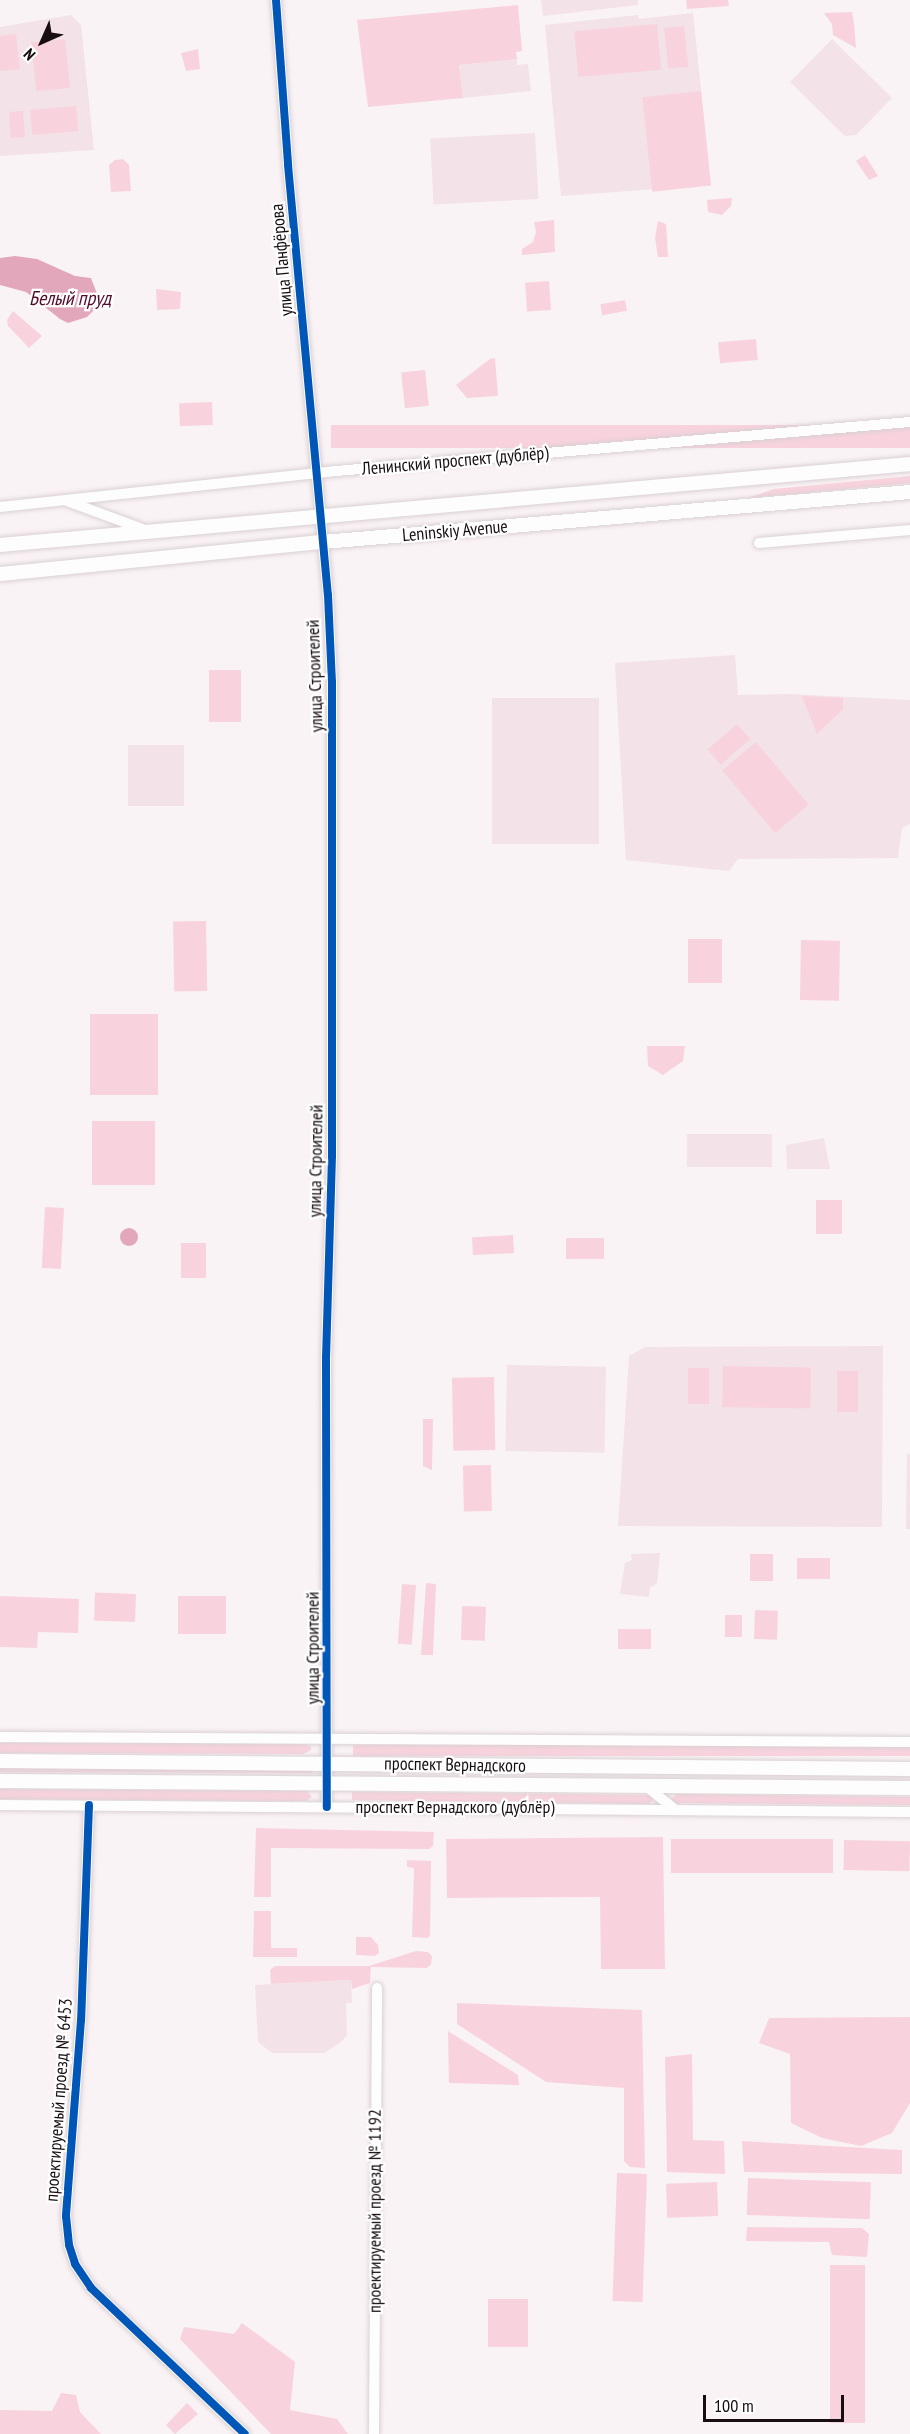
<!DOCTYPE html>
<meta charset="utf-8">
<style>
body{margin:0}
#map{position:relative;width:910px;height:2434px;overflow:hidden;background:#faf3f5;font-family:"PT Sans Narrow",sans-serif}
div>[style]{position:absolute}
.built>*{inset:0;background:#f3e2e7;transform-origin:0 0}
.green>*{inset:0;background:#f8d3dd;transform-origin:0 0}
.water>*{inset:0;background:#e2a7ba}
.round{border-radius:50%}
.roads{filter:drop-shadow(0 0 2px #d9d0d3) drop-shadow(0 0 2px #d9d0d3)}
.minor>*{height:10px;margin:-5px;padding:0 5px;transform-origin:5px;border-radius:5px;background:#fefdfe}
.major>*{height:14px;margin:-7px;padding:0 7px;transform-origin:7px;border-radius:7px;background:#fefdfe}
.cycleway>*{height:8px;margin:-4px;padding:0 4px;transform-origin:4px;border-radius:4px;background:#0057b8}
span{translate:-50% -50%;white-space:nowrap;text-align:center;line-height:1.15;-webkit-text-stroke:4.5px #fff;paint-order:stroke}
.street-label{font-size:18px;color:#180e11}
.water-label{font-size:20px;color:#540d2d;font-style:italic}
.north{position:absolute;left:12px;top:12px;width:60px;height:60px;-webkit-text-stroke:4px #fff;paint-order:stroke;rotate:225deg;font-size:16px;font-weight:700;line-height:24px;text-align:center;color:#180e11}
.north::after{content:'';display:block;margin:auto;width:21px;height:27px;background:#180e11;clip-path:polygon(50% 0,100% 100%,50% 72%,0 100%)}
.scale{position:absolute;left:703px;top:2395px;width:141px;height:27px;box-sizing:border-box;border:3px solid #180e11;border-top:0;padding-left:8px;font-size:18px;line-height:21px;white-space:nowrap;color:#180e11;-webkit-text-stroke:4px #fff;paint-order:stroke}
</style>
<div id="map">
<div class="built">
<div style="clip-path:polygon(541px 0,638px 0,638px 5px,543px 16px)"></div>
<div style="clip-path:polygon(693px 13px,711px 185px,561px 196px,545px 25px,638px 15px,639px 19px)"></div>
<div style="clip-path:polygon(71px 15px,81px 25px,94px 150px,0 156px,0 27px)"></div>
<div style="clip-path:polygon(832px 39px,892px 98px,856px 135px,845px 136px,790px 82px)"></div>
<div style="clip-path:polygon(517px 59px,517px 65px,528px 64px,531px 91px,463px 98px,459px 65px)"></div>
<div style="left:535px;top:133px;width:66px;height:105px;rotate:87deg"></div>
<div style="clip-path:polygon(735px 655px,738px 695px,789px 694px,910px 700px,910px 824px,902px 828px,898px 858px,738px 859px,729px 871px,626px 860px,615px 663px)"></div>
<div style="left:599px;top:698px;width:146px;height:107px;rotate:90deg"></div>
<div style="left:128px;top:745px;width:56px;height:61px"></div>
<div style="left:687px;top:1134px;width:85px;height:33px"></div>
<div style="clip-path:polygon(824px 1138px,830px 1169px,787px 1169px,786px 1145px)"></div>
<div style="clip-path:polygon(883px 1346px,882px 1527px,618px 1526px,629px 1356px,645px 1347px)"></div>
<div style="left:507px;top:1365px;width:99px;height:86px;rotate:1deg"></div>
<div style="clip-path:polygon(907px 1454px,910px 1454px,910px 1529px,906px 1529px)"></div>
<div style="clip-path:polygon(660px 1553px,657px 1583px,650px 1588px,649px 1597px,620px 1594px,625px 1563px,632px 1560px,631px 1554px)"></div>
<div style="clip-path:polygon(351px 1980px,352px 2003px,346px 2003px,347px 2035px,341px 2042px,324px 2053px,272px 2053px,258px 2042px,255px 1985px)"></div>
</div>
<div class="green">
<div style="clip-path:polygon(686px 0,728px 0,729px 6px,687px 9px)"></div>
<div style="clip-path:polygon(518px 5px,522px 51px,516px 52px,517px 59px,459px 65px,463px 98px,368px 107px,357px 20px)"></div>
<div style="clip-path:polygon(852px 12px,854px 23px,856px 48px,833px 35px,832px 24px,824px 13px)"></div>
<div style="left:657px;top:24px;width:46px;height:83px;rotate:85deg"></div>
<div style="left:684px;top:26px;width:41px;height:20px;rotate:84deg"></div>
<div style="clip-path:polygon(16px 34px,20px 69px,0 71px,0 36px)"></div>
<div style="left:65px;top:39px;width:49px;height:34px;rotate:84deg"></div>
<div style="clip-path:polygon(198px 49px,200px 69px,186px 71px,181px 53px)"></div>
<div style="left:701px;top:91px;width:95px;height:59px;rotate:84deg"></div>
<div style="left:76px;top:106px;width:25px;height:46px;rotate:85deg"></div>
<div style="left:23px;top:111px;width:26px;height:14px;rotate:86deg"></div>
<div style="clip-path:polygon(865px 155px,878px 176px,869px 180px,856px 161px)"></div>
<div style="clip-path:polygon(123px 159px,129px 165px,131px 191px,111px 192px,109px 165px,115px 160px)"></div>
<div style="clip-path:polygon(732px 198px,731px 206px,722px 215px,708px 212px,707px 200px)"></div>
<div style="clip-path:polygon(554px 220px,555px 252px,522px 255px,522px 249px,533px 242px,536px 232px,534px 222px)"></div>
<div style="clip-path:polygon(658px 221px,666px 224px,668px 257px,658px 257px,655px 238px)"></div>
<div style="left:549px;top:281px;width:29px;height:24px;rotate:86deg"></div>
<div style="clip-path:polygon(156px 289px,181px 292px,180px 309px,157px 310px)"></div>
<div style="left:625px;top:300px;width:11px;height:25px;rotate:80deg"></div>
<div style="clip-path:polygon(13px 311px,42px 336px,29px 348px,8px 326px,7px 320px)"></div>
<div style="left:756px;top:339px;width:21px;height:38px;rotate:85deg"></div>
<div style="clip-path:polygon(495px 358px,498px 396px,467px 398px,456px 385px,490px 359px)"></div>
<div style="left:425px;top:370px;width:36px;height:24px;rotate:84deg"></div>
<div style="left:212px;top:402px;width:23px;height:33px;rotate:88deg"></div>
<div style="left:910px;top:425px;width:23px;height:579px;rotate:90deg"></div>
<div style="clip-path:polygon(910px 476px,910px 483px,748px 498px,774px 489px)"></div>
<div style="left:209px;top:670px;width:32px;height:52px"></div>
<div style="clip-path:polygon(802px 696px,843px 698px,843px 709px,817px 734px)"></div>
<div style="left:737px;top:724px;width:20px;height:39px;rotate:49deg"></div>
<div style="left:756px;top:742px;width:82px;height:44px;rotate:50deg"></div>
<div style="left:206px;top:921px;width:70px;height:33px;rotate:89deg"></div>
<div style="left:688px;top:939px;width:34px;height:44px"></div>
<div style="left:801px;top:940px;width:39px;height:60px;rotate:1deg"></div>
<div style="left:90px;top:1014px;width:68px;height:81px"></div>
<div style="clip-path:polygon(647px 1046px,685px 1046px,683px 1061px,663px 1075px,648px 1066px)"></div>
<div style="left:155px;top:1121px;width:64px;height:63px;rotate:90deg"></div>
<div style="left:816px;top:1200px;width:26px;height:34px"></div>
<div style="left:45px;top:1207px;width:19px;height:61px;rotate:3deg"></div>
<div style="left:513px;top:1235px;width:18px;height:41px;rotate:87deg"></div>
<div style="left:604px;top:1238px;width:21px;height:38px;rotate:90deg"></div>
<div style="left:206px;top:1243px;width:35px;height:25px;rotate:90deg"></div>
<div style="left:723px;top:1366px;width:88px;height:41px;rotate:1deg"></div>
<div style="left:688px;top:1368px;width:21px;height:36px"></div>
<div style="left:837px;top:1371px;width:21px;height:41px"></div>
<div style="left:494px;top:1377px;width:73px;height:42px;rotate:89deg"></div>
<div style="clip-path:polygon(423px 1419px,433px 1419px,432px 1470px,423px 1466px)"></div>
<div style="left:491px;top:1465px;width:46px;height:28px;rotate:89deg"></div>
<div style="left:750px;top:1554px;width:23px;height:27px"></div>
<div style="left:797px;top:1558px;width:33px;height:21px"></div>
<div style="clip-path:polygon(426px 1583px,436px 1584px,433px 1655px,421px 1655px)"></div>
<div style="left:402px;top:1584px;width:14px;height:60px;rotate:4deg"></div>
<div style="left:136px;top:1594px;width:28px;height:41px;rotate:92deg"></div>
<div style="clip-path:polygon(0 1596px,79px 1599px,78px 1633px,38px 1632px,37px 1648px,0 1647px)"></div>
<div style="left:178px;top:1596px;width:48px;height:38px"></div>
<div style="left:462px;top:1606px;width:24px;height:34px;rotate:2deg"></div>
<div style="left:755px;top:1610px;width:23px;height:29px;rotate:2deg"></div>
<div style="left:725px;top:1615px;width:17px;height:22px"></div>
<div style="left:618px;top:1629px;width:33px;height:20px"></div>
<div style="clip-path:polygon(0 1743px,305px 1744px,311px 1747px,311px 1750px,303px 1754px,0 1753px)"></div>
<div style="left:353px;top:1745px;width:557px;height:11px"></div>
<div style="clip-path:polygon(0 1768px,312px 1770px,312px 1773px,0 1772px)"></div>
<div style="clip-path:polygon(0 1789px,307px 1791px,312px 1797px,306px 1801px,0 1799px)"></div>
<div style="clip-path:polygon(352px 1792px,649px 1795px,654px 1799px,649px 1804px,352px 1800px)"></div>
<div style="clip-path:polygon(677px 1794px,910px 1797px,910px 1805px,676px 1803px,671px 1799px)"></div>
<div style="clip-path:polygon(256px 1828px,434px 1832px,433px 1846px,429px 1849px,271px 1848px,271px 1897px,254px 1897px)"></div>
<div style="clip-path:polygon(663px 1837px,665px 1969px,601px 1969px,600px 1897px,447px 1898px,446px 1839px)"></div>
<div style="left:671px;top:1839px;width:162px;height:34px"></div>
<div style="left:844px;top:1840px;width:66px;height:30px;rotate:1deg"></div>
<div style="clip-path:polygon(407px 1860px,431px 1861px,430px 1935px,428px 1938px,412px 1937px,414px 1868px,407px 1867px)"></div>
<div style="clip-path:polygon(254px 1911px,271px 1911px,271px 1948px,297px 1948px,297px 1957px,253px 1957px)"></div>
<div style="clip-path:polygon(356px 1937px,371px 1937px,378px 1945px,379px 1953px,375px 1956px,356px 1955px)"></div>
<div style="clip-path:polygon(416px 1951px,428px 1952px,432px 1956px,431px 1964px,427px 1968px,371px 1967px,370px 1983px,352px 1989px,351px 1980px,271px 1984px,270px 1970px,275px 1966px,369px 1966px)"></div>
<div style="clip-path:polygon(457px 2003px,642px 2010px,645px 2168px,630px 2167px,624px 2161px,624px 2088px,546px 2082px,457px 2024px)"></div>
<div style="clip-path:polygon(910px 2017px,910px 2103px,892px 2133px,861px 2146px,822px 2138px,791px 2123px,790px 2054px,759px 2043px,769px 2018px)"></div>
<div style="clip-path:polygon(448px 2031px,518px 2075px,519px 2085px,449px 2083px)"></div>
<div style="clip-path:polygon(692px 2054px,693px 2140px,724px 2141px,725px 2174px,667px 2172px,665px 2057px)"></div>
<div style="clip-path:polygon(742px 2141px,902px 2150px,902px 2174px,744px 2172px)"></div>
<div style="left:617px;top:2173px;width:30px;height:128px;rotate:2deg"></div>
<div style="left:748px;top:2178px;width:123px;height:37px;rotate:2deg"></div>
<div style="left:717px;top:2182px;width:34px;height:51px;rotate:88deg"></div>
<div style="clip-path:polygon(747px 2227px,862px 2228px,869px 2234px,867px 2257px,832px 2255px,829px 2242px,746px 2241px)"></div>
<div style="left:830px;top:2265px;width:35px;height:158px"></div>
<div style="left:488px;top:2299px;width:40px;height:48px"></div>
<div style="clip-path:polygon(242px 2323px,295px 2362px,290px 2410px,337px 2419px,348px 2434px,271px 2434px,180px 2339px,184px 2327px,234px 2334px)"></div>
<div style="clip-path:polygon(61px 2393px,76px 2395px,80px 2412px,101px 2434px,0 2434px,0 2410px,52px 2411px)"></div>
<div style="clip-path:polygon(187px 2403px,198px 2414px,175px 2434px,166px 2425px)"></div>
</div>
<div class="water">
<div style="clip-path:polygon(15px 256px,37px 259px,75px 276px,91px 278px,99px 299px,98px 306px,87px 317px,68px 323px,60px 319px,26px 292px,0 285px,0 258px)"></div>
<div class="round" style="left:120px;top:1228px;width:18px;height:18px"></div>
</div>
<div class="roads">
<div class="minor">
<div style="left:276px;top:0;width:165px;rotate:85.8deg"></div>
<div style="left:288px;top:165px;width:432px;rotate:84.7deg"></div>
<div style="left:328px;top:595px;width:87px;rotate:87.4deg"></div>
<div style="left:332px;top:682px;width:474px;rotate:90deg"></div>
<div style="left:332px;top:1156px;width:201px;rotate:91.7deg"></div>
<div style="left:326px;top:1357px;width:450px;rotate:89.9deg"></div>
<div style="left:67px;top:501px;width:86px;rotate:20.3deg"></div>
<div style="left:0;top:507px;width:338px;rotate:-6.1deg"></div>
<div style="left:336px;top:471px;width:576px;rotate:-4.88deg"></div>
<div style="left:759px;top:543px;width:152px;rotate:-4.9deg"></div>
<div style="left:0;top:1737px;width:910px;rotate:0.31deg"></div>
<div style="left:646px;top:1786px;width:36px;rotate:39deg"></div>
<div style="left:0;top:1805px;width:910px;rotate:0.44deg"></div>
<div style="left:89px;top:1805px;width:215px;rotate:92.1deg"></div>
<div style="left:81px;top:2020px;width:197px;rotate:94.4deg"></div>
<div style="left:66px;top:2216px;width:29px;rotate:84deg"></div>
<div style="left:69px;top:2245px;width:20px;rotate:72deg"></div>
<div style="left:75px;top:2264px;width:29px;rotate:56deg"></div>
<div style="left:91px;top:2288px;width:212px;rotate:43.5deg"></div>
<div style="left:374px;top:2434px;width:446px;rotate:-89.6deg"></div>
</div>
<div class="major">
<div style="left:0;top:545px;width:914px;rotate:-5.09deg"></div>
<div style="left:0;top:574px;width:325px;rotate:-5.7deg"></div>
<div style="left:323px;top:542px;width:589px;rotate:-4.87deg"></div>
<div style="left:0;top:1761px;width:910px;rotate:0.5deg"></div>
<div style="left:0;top:1781px;width:910px;rotate:0.44deg"></div>
</div>
</div>
<div class="cycleway">
<div style="left:276px;top:0;width:165px;rotate:85.8deg"></div>
<div style="left:288px;top:165px;width:432px;rotate:84.7deg"></div>
<div style="left:328px;top:595px;width:87px;rotate:87.4deg"></div>
<div style="left:332px;top:682px;width:474px;rotate:90deg"></div>
<div style="left:332px;top:1156px;width:201px;rotate:91.7deg"></div>
<div style="left:326px;top:1357px;width:450px;rotate:89.9deg"></div>
<div style="left:89px;top:1805px;width:215px;rotate:92.1deg"></div>
<div style="left:81px;top:2020px;width:197px;rotate:94.4deg"></div>
<div style="left:66px;top:2216px;width:29px;rotate:84deg"></div>
<div style="left:69px;top:2245px;width:20px;rotate:72deg"></div>
<div style="left:75px;top:2264px;width:29px;rotate:56deg"></div>
<div style="left:91px;top:2288px;width:212px;rotate:43.5deg"></div>
</div>
<div class="street-label">
<span style="left:282px;top:260px;rotate:-95deg">улица Панфёрова</span>
<span style="left:455px;top:461px;rotate:-5deg">Ленинский проспект (дублёр)</span>
<span style="left:455px;top:531px;rotate:-5deg">Leninskiy Avenue</span>
<span style="left:315px;top:676px;rotate:-92deg">улица Строителей</span>
<span style="left:316px;top:1161px;rotate:-89deg">улица Строителей</span>
<span style="left:313px;top:1648px;rotate:-90deg">улица Строителей</span>
<span style="left:455px;top:1765px;rotate:1deg">проспект Вернадского</span>
<span style="left:455px;top:1807px">проспект Вернадского (дублёр)</span>
<span style="left:59px;top:2100px;rotate:-86deg">проектируемый проезд № 6453</span>
<span style="left:375px;top:2211px;rotate:-90deg">проектируемый проезд № 1192</span>
</div>
<div class="water-label">
<span style="left:70px;top:298px">Белый пруд</span>
</div>
<div class="north">N</div>
<div class="scale">100 m</div>
</div>
